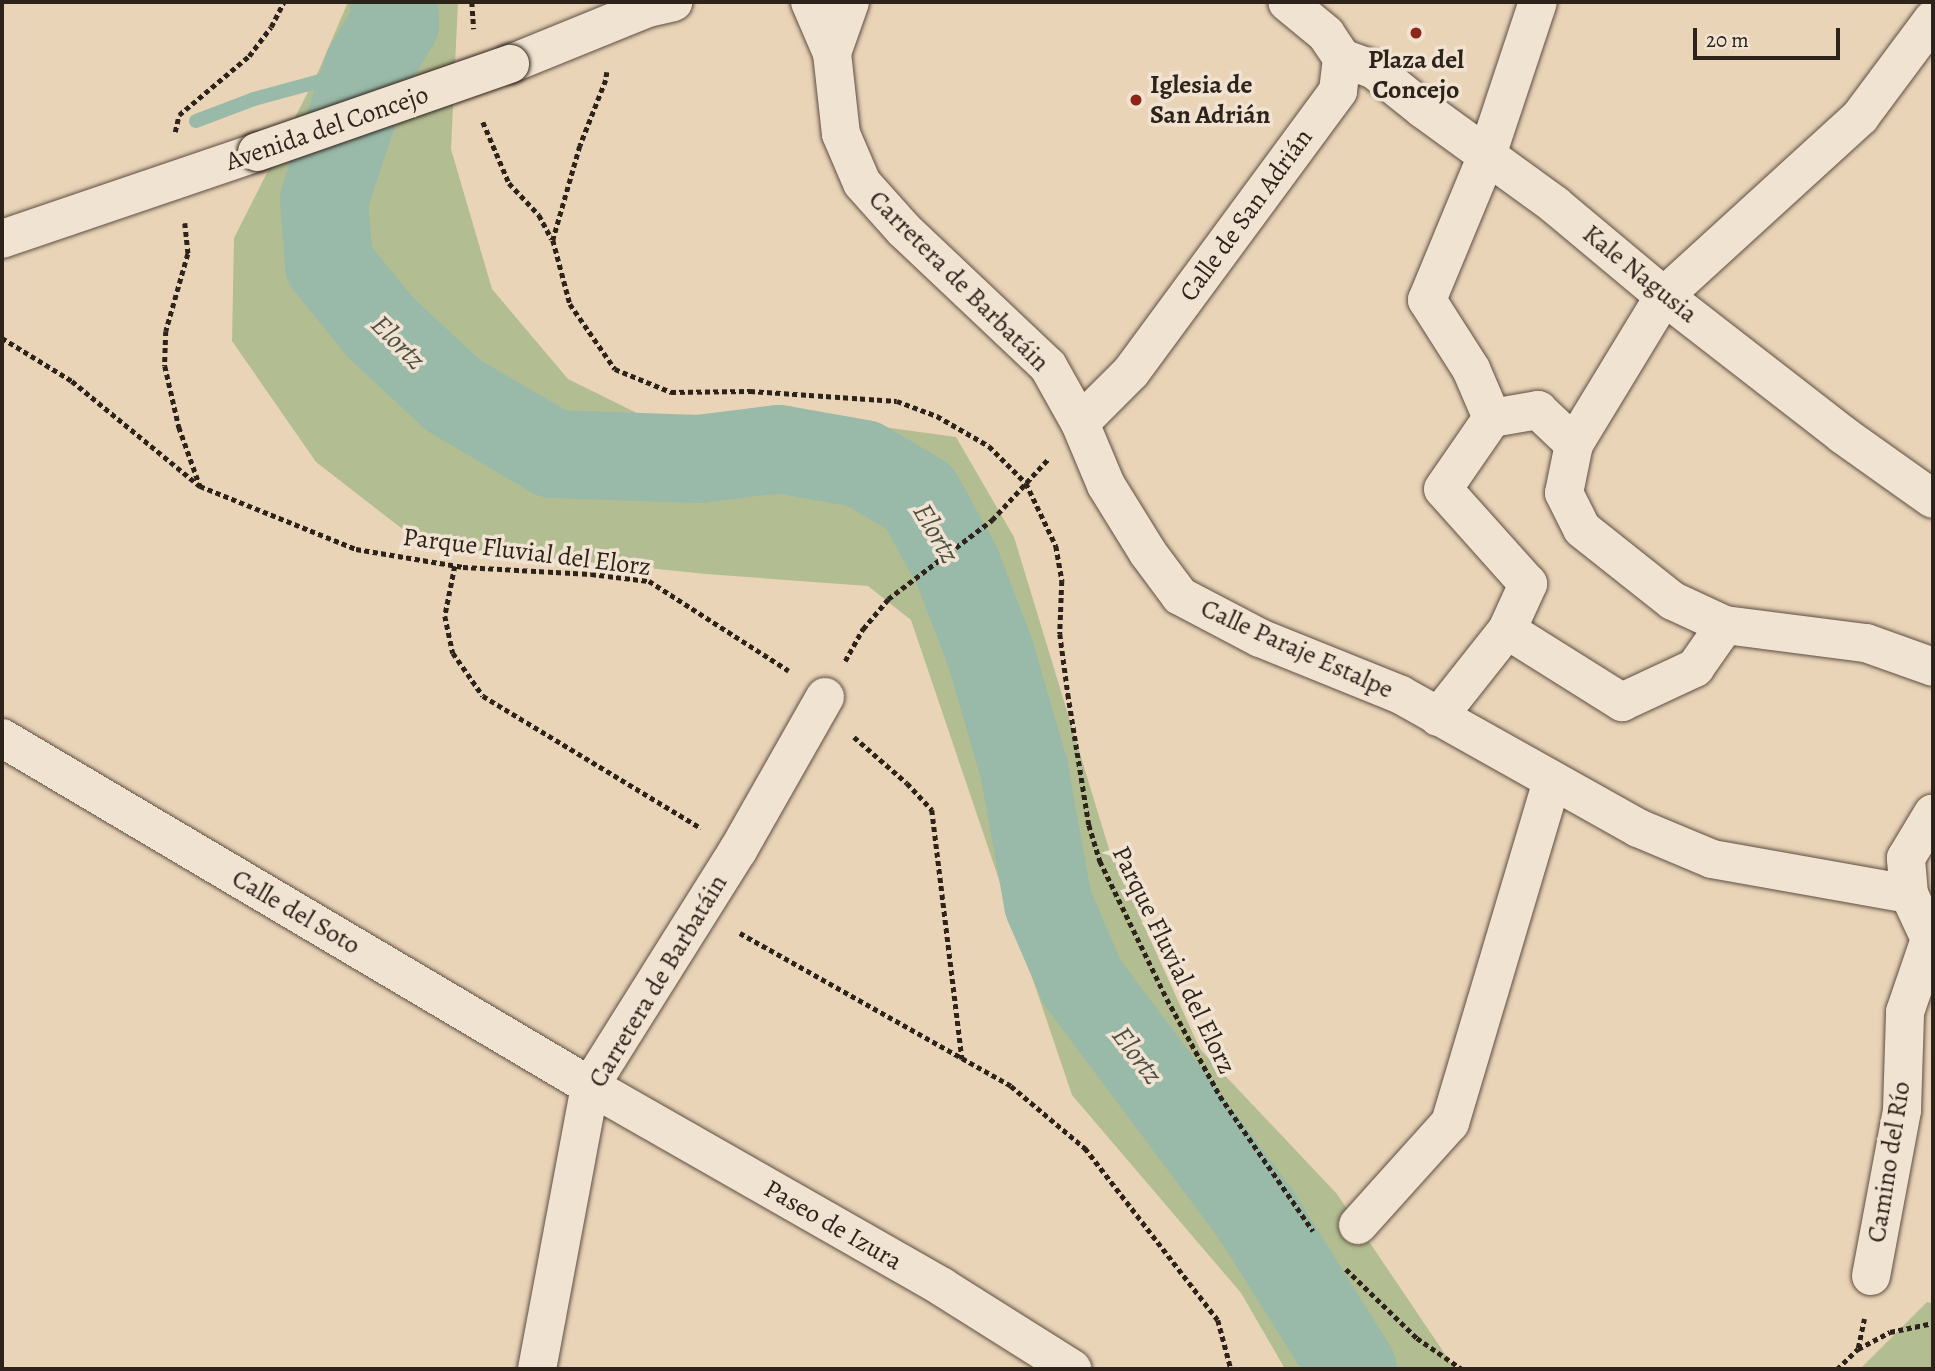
<!DOCTYPE html>
<meta charset="utf-8">
<style>
body{margin:0}
#map{position:relative;width:1935px;height:1371px;overflow:hidden;background:#ead4b8;font-family:Alegreya,serif}
div>[style]{position:absolute}
.green>*{inset:0;background:#b3bd92}
.stream>*{height:14px;margin:-7px;padding:0 7px;transform-origin:7px;border-radius:7px;background:#99b9a9}
.river>*{height:88px;margin:-44px;padding:0 44px;transform-origin:44px;border-radius:44px;background:#99b9a9}
.path>*{height:4.5px;margin-top:-2.25px;transform-origin:0;background:repeating-linear-gradient(90deg,#2e231b 0 5px,transparent 0 8.5px)}
.roads{filter:drop-shadow(0 0 2px #5d4f42) drop-shadow(0 0 2px #5d4f42)}
.street>*{height:38px;margin:-19px;padding:0 19px;transform-origin:19px;border-radius:19px;background:#f1e3d1}
.secondary>*{height:38px;margin:-19px;padding:0 19px;transform-origin:19px;border-radius:19px;background:#f1e3d1}
.bridges{filter:drop-shadow(0 0 2px #2e231b) drop-shadow(0 0 2px #2e231b)}
.secondary-bridge>*{height:38px;margin:-19px;padding:0 19px;transform-origin:19px;border-radius:19px;background:#f1e3d1}
.dots>*{width:19px;height:19px;translate:-50% -50%;box-sizing:border-box;border:4px solid #f1e3d1;border-radius:50%}
span{translate:-50% -50%;white-space:nowrap;text-align:center;line-height:1.15;-webkit-text-stroke:7px #f1e3d1;paint-order:stroke}
.poi-label{font-size:26px;color:#2e231b;font-weight:700}
.left{translate:0 -50%;text-align:left}
.street-label{font-size:26px;color:#2e231b}
.water-label{font-size:28px;color:#4e5046;font-style:italic}
.frame{position:absolute;inset:0;border:4px solid #2e231b;pointer-events:none}
.scale{position:absolute;left:1693px;top:28px;width:147px;height:32px;box-sizing:border-box;border:4px solid #2e231b;border-top:0;padding-left:9px;font-size:21px;line-height:24px;white-space:nowrap;color:#2e231b;-webkit-text-stroke:5px #f1e3d1;paint-order:stroke}
</style>
<div id="map">
<div class="green">
<div style="clip-path:polygon(348px 2px,458px 2px,451px 149px,492px 289px,568px 379px,647px 418px,789px 414px,956px 437px,1014px 537px,1109px 849px,1200px 1049px,1337px 1194px,1455px 1369px,1285px 1369px,1241px 1293px,1072px 1095px,911px 620px,868px 586px,706px 574px,423px 545px,316px 462px,232px 341px,234px 238px,318px 72px)"></div>
<div style="clip-path:polygon(1927px 1302px,1933px 1303px,1933px 1369px,1860px 1369px)"></div>
</div>
<div class="stream">
<div style="left:196px;top:121px;width:62px;rotate:-20.8deg"></div>
<div style="left:254px;top:99px;width:118px;rotate:-15.2deg"></div>
</div>
<div class="river">
<div style="left:394px;top:2px;width:21px;rotate:87deg"></div>
<div style="left:395px;top:23px;width:52px;rotate:121deg"></div>
<div style="left:368px;top:68px;width:139px;rotate:108.4deg"></div>
<div style="left:324px;top:200px;width:64px;rotate:85.5deg"></div>
<div style="left:329px;top:264px;width:82px;rotate:50.9deg"></div>
<div style="left:381px;top:328px;width:98px;rotate:42.9deg"></div>
<div style="left:453px;top:395px;width:116px;rotate:30.5deg"></div>
<div style="left:553px;top:454px;width:146px;rotate:2deg"></div>
<div style="left:699px;top:459px;width:81px;rotate:-7.1deg"></div>
<div style="left:779px;top:449px;width:85px;rotate:10.1deg"></div>
<div style="left:863px;top:464px;width:65px;rotate:30.5deg"></div>
<div style="left:919px;top:497px;width:79px;rotate:61.2deg"></div>
<div style="left:957px;top:566px;width:92px;rotate:69deg"></div>
<div style="left:990px;top:652px;width:122px;rotate:73.8deg"></div>
<div style="left:1024px;top:769px;width:136px;rotate:79.8deg"></div>
<div style="left:1048px;top:903px;width:86px;rotate:66.7deg"></div>
<div style="left:1082px;top:982px;width:289px;rotate:53.2deg"></div>
<div style="left:1255px;top:1213px;width:184px;rotate:57.9deg"></div>
</div>
<div class="path">
<div style="left:472px;top:2px;width:27px;rotate:86deg"></div>
<div style="left:607px;top:72px;width:8px;rotate:97deg"></div>
<div style="left:606px;top:80px;width:71px;rotate:111.5deg"></div>
<div style="left:580px;top:146px;width:98px;rotate:106deg"></div>
<div style="left:553px;top:240px;width:66px;rotate:75.1deg"></div>
<div style="left:570px;top:304px;width:79px;rotate:55.3deg"></div>
<div style="left:615px;top:369px;width:61px;rotate:22.3deg"></div>
<div style="left:671px;top:392px;width:79px;rotate:-0.7deg"></div>
<div style="left:750px;top:391px;width:147px;rotate:3.9deg"></div>
<div style="left:897px;top:401px;width:43px;rotate:20.6deg"></div>
<div style="left:937px;top:416px;width:60px;rotate:30deg"></div>
<div style="left:989px;top:446px;width:52px;rotate:45deg"></div>
<div style="left:1026px;top:483px;width:70px;rotate:64.5deg"></div>
<div style="left:1056px;top:546px;width:36px;rotate:80deg"></div>
<div style="left:1062px;top:581px;width:53px;rotate:92.2deg"></div>
<div style="left:1060px;top:634px;width:61px;rotate:82.4deg"></div>
<div style="left:1068px;top:694px;width:133px;rotate:80.9deg"></div>
<div style="left:1089px;top:825px;width:38px;rotate:73deg"></div>
<div style="left:1100px;top:861px;width:153px;rotate:64.1deg"></div>
<div style="left:1167px;top:999px;width:111px;rotate:61.3deg"></div>
<div style="left:1220px;top:1096px;width:164px;rotate:55.4deg"></div>
<div style="left:483px;top:122px;width:66px;rotate:66.9deg"></div>
<div style="left:509px;top:183px;width:44px;rotate:46.8deg"></div>
<div style="left:539px;top:215px;width:27px;rotate:62deg"></div>
<div style="left:175px;top:132px;width:17px;rotate:-77deg"></div>
<div style="left:179px;top:115px;width:92px;rotate:-40.1deg"></div>
<div style="left:249px;top:56px;width:36px;rotate:-53deg"></div>
<div style="left:271px;top:27px;width:28px;rotate:-63deg"></div>
<div style="left:185px;top:223px;width:31px;rotate:84deg"></div>
<div style="left:188px;top:254px;width:80px;rotate:105.9deg"></div>
<div style="left:166px;top:331px;width:35px;rotate:92deg"></div>
<div style="left:165px;top:366px;width:63px;rotate:77.1deg"></div>
<div style="left:179px;top:427px;width:63px;rotate:70.4deg"></div>
<div style="left:200px;top:486px;width:168px;rotate:22deg"></div>
<div style="left:356px;top:549px;width:109px;rotate:9.5deg"></div>
<div style="left:463px;top:567px;width:128px;rotate:3.1deg"></div>
<div style="left:591px;top:574px;width:58px;rotate:6.9deg"></div>
<div style="left:649px;top:581px;width:166px;rotate:32.7deg"></div>
<div style="left:2px;top:338px;width:82px;rotate:31.6deg"></div>
<div style="left:72px;top:381px;width:166px;rotate:39.4deg"></div>
<div style="left:455px;top:566px;width:51px;rotate:101.3deg"></div>
<div style="left:445px;top:616px;width:38px;rotate:78deg"></div>
<div style="left:453px;top:653px;width:52px;rotate:55.1deg"></div>
<div style="left:483px;top:696px;width:255px;rotate:31.2deg"></div>
<div style="left:845px;top:661px;width:37px;rotate:-61deg"></div>
<div style="left:863px;top:629px;width:39px;rotate:-50deg"></div>
<div style="left:888px;top:599px;width:131px;rotate:-37.2deg"></div>
<div style="left:992px;top:520px;width:83px;rotate:-47.4deg"></div>
<div style="left:854px;top:737px;width:70px;rotate:41deg"></div>
<div style="left:907px;top:783px;width:37px;rotate:47deg"></div>
<div style="left:932px;top:810px;width:251px;rotate:83.1deg"></div>
<div style="left:740px;top:933px;width:311px;rotate:29.4deg"></div>
<div style="left:1011px;top:1086px;width:97px;rotate:40deg"></div>
<div style="left:1085px;top:1148px;width:217px;rotate:52.3deg"></div>
<div style="left:1218px;top:1320px;width:51px;rotate:75.1deg"></div>
<div style="left:1346px;top:1269px;width:99px;rotate:44.2deg"></div>
<div style="left:1417px;top:1338px;width:55px;rotate:34.6deg"></div>
<div style="left:1858px;top:1348px;width:30px;rotate:-78deg"></div>
<div style="left:1837px;top:1369px;width:29px;rotate:-44deg"></div>
<div style="left:1858px;top:1349px;width:36px;rotate:-28deg"></div>
<div style="left:1890px;top:1332px;width:44px;rotate:-11.8deg"></div>
</div>
<div class="roads">
<div class="street">
<div style="left:810px;top:2px;width:56px;rotate:66.7deg"></div>
<div style="left:832px;top:53px;width:81px;rotate:83.7deg"></div>
<div style="left:841px;top:134px;width:53px;rotate:66.8deg"></div>
<div style="left:862px;top:183px;width:63px;rotate:48.2deg"></div>
<div style="left:904px;top:230px;width:198px;rotate:43.4deg"></div>
<div style="left:1048px;top:366px;width:65px;rotate:60.7deg"></div>
<div style="left:1080px;top:423px;width:67px;rotate:67.2deg"></div>
<div style="left:1106px;top:485px;width:80px;rotate:58.3deg"></div>
<div style="left:1148px;top:553px;width:54px;rotate:53.3deg"></div>
<div style="left:1180px;top:596px;width:90px;rotate:27.7deg"></div>
<div style="left:1260px;top:638px;width:152px;rotate:22deg"></div>
<div style="left:1401px;top:695px;width:272px;rotate:29.3deg"></div>
<div style="left:1638px;top:828px;width:80px;rotate:22.7deg"></div>
<div style="left:1712px;top:859px;width:200px;rotate:10.1deg"></div>
<div style="left:1933px;top:19px;width:122px;rotate:126.7deg"></div>
<div style="left:1860px;top:117px;width:265px;rotate:137.6deg"></div>
<div style="left:1664px;top:296px;width:173px;rotate:121.3deg"></div>
<div style="left:1574px;top:444px;width:50px;rotate:101.5deg"></div>
<div style="left:1564px;top:493px;width:40px;rotate:63.4deg"></div>
<div style="left:1582px;top:529px;width:116px;rotate:38.4deg"></div>
<div style="left:1673px;top:601px;width:57px;rotate:24.8deg"></div>
<div style="left:1725px;top:625px;width:142px;rotate:7.3deg"></div>
<div style="left:1866px;top:643px;width:71px;rotate:19.7deg"></div>
<div style="left:832px;top:53px;width:54px;rotate:-70.6deg"></div>
<div style="left:1342px;top:58px;width:33px;rotate:20deg"></div>
<div style="left:1373px;top:69px;width:64px;rotate:38.7deg"></div>
<div style="left:1423px;top:109px;width:163px;rotate:36deg"></div>
<div style="left:1555px;top:205px;width:142px;rotate:39.9deg"></div>
<div style="left:1664px;top:296px;width:227px;rotate:37.8deg"></div>
<div style="left:1843px;top:435px;width:110px;rotate:35.4deg"></div>
<div style="left:1492px;top:418px;width:53px;rotate:-113.2deg"></div>
<div style="left:1471px;top:369px;width:82px;rotate:-122.5deg"></div>
<div style="left:1427px;top:300px;width:157px;rotate:-67.5deg"></div>
<div style="left:1487px;top:155px;width:161px;rotate:-71.6deg"></div>
<div style="left:1080px;top:423px;width:72px;rotate:-45deg"></div>
<div style="left:1131px;top:372px;width:349px;rotate:-53.6deg"></div>
<div style="left:1338px;top:91px;width:33px;rotate:-83deg"></div>
<div style="left:1342px;top:58px;width:29px;rotate:-124deg"></div>
<div style="left:1326px;top:34px;width:50px;rotate:-140.6deg"></div>
<div style="left:1507px;top:630px;width:136px;rotate:32.1deg"></div>
<div style="left:1622px;top:702px;width:81px;rotate:-25deg"></div>
<div style="left:1695px;top:668px;width:52px;rotate:-55.1deg"></div>
<div style="left:825px;top:697px;width:176px;rotate:119.6deg"></div>
<div style="left:738px;top:850px;width:279px;rotate:122.1deg"></div>
<div style="left:590px;top:1086px;width:405px;rotate:29.7deg"></div>
<div style="left:942px;top:1287px;width:154px;rotate:32.2deg"></div>
<div style="left:1438px;top:717px;width:111px;rotate:-51.6deg"></div>
<div style="left:1507px;top:630px;width:51px;rotate:-65.5deg"></div>
<div style="left:1528px;top:584px;width:127px;rotate:-131.8deg"></div>
<div style="left:1443px;top:489px;width:86px;rotate:-55.4deg"></div>
<div style="left:1492px;top:418px;width:47px;rotate:-9.9deg"></div>
<div style="left:1538px;top:410px;width:50px;rotate:43.4deg"></div>
<div style="left:1358px;top:1225px;width:137px;rotate:-48deg"></div>
<div style="left:1450px;top:1123px;width:357px;rotate:-73.4deg"></div>
<div style="left:1871px;top:1276px;width:169px;rotate:-79.4deg"></div>
<div style="left:1902px;top:1110px;width:98px;rotate:-88.2deg"></div>
<div style="left:1905px;top:1012px;width:77px;rotate:-71.1deg"></div>
<div style="left:1930px;top:939px;width:50px;rotate:-115deg"></div>
<div style="left:1909px;top:894px;width:36px;rotate:-95deg"></div>
<div style="left:1906px;top:858px;width:52px;rotate:-59deg"></div>
</div>
<div class="secondary">
<div style="left:510px;top:64px;width:149px;rotate:-22.1deg"></div>
<div style="left:648px;top:8px;width:26px;rotate:-13deg"></div>
<div style="left:2px;top:239px;width:269px;rotate:-18.8deg"></div>
<div style="left:2px;top:738px;width:683px;rotate:30.62deg"></div>
<div style="left:590px;top:1086px;width:288px;rotate:100.6deg"></div>
</div>
</div>
<div class="bridges">
<div class="secondary-bridge">
<div style="left:257px;top:152px;width:268px;rotate:-19.2deg"></div>
</div>
</div>
<div class="dots">
<div style="left:1416px;top:33px;background:#8f2418"></div>
<div style="left:1136px;top:100px;background:#8f2418"></div>
</div>
<div class="poi-label">
<span style="left:1416px;top:75px">Plaza del<br>Concejo</span>
<span class="left" style="left:1150px;top:100px">Iglesia de<br>San Adrián</span>
</div>
<div class="street-label">
<span style="left:327px;top:128px;rotate:-19deg">Avenida del Concejo</span>
<span style="left:1246px;top:215px;rotate:-54deg">Calle de San Adrián</span>
<span style="left:1640px;top:274px;rotate:39deg">Kale Nagusia</span>
<span style="left:959px;top:281px;rotate:45deg">Carretera de Barbatáin</span>
<span style="left:527px;top:552px;rotate:7deg">Parque Fluvial del Elorz</span>
<span style="left:1297px;top:649px;rotate:24deg">Calle Paraje Estalpe</span>
<span style="left:296px;top:912px;rotate:30deg">Calle del Soto</span>
<span style="left:1174px;top:960px;rotate:64deg">Parque Fluvial del Elorz</span>
<span style="left:658px;top:981px;rotate:-59deg">Carretera de Barbatáin</span>
<span style="left:1889px;top:1162px;rotate:-81deg">Camino del Río</span>
<span style="left:833px;top:1225px;rotate:30deg">Paseo de Izura</span>
</div>
<div class="water-label">
<span style="left:398px;top:342px;rotate:45deg">Elortz</span>
<span style="left:936px;top:533px;rotate:60deg">Elortz</span>
<span style="left:1137px;top:1055px;rotate:53deg">Elortz</span>
</div>
<div class="frame"></div>
<div class="scale">20 m</div>
</div>
